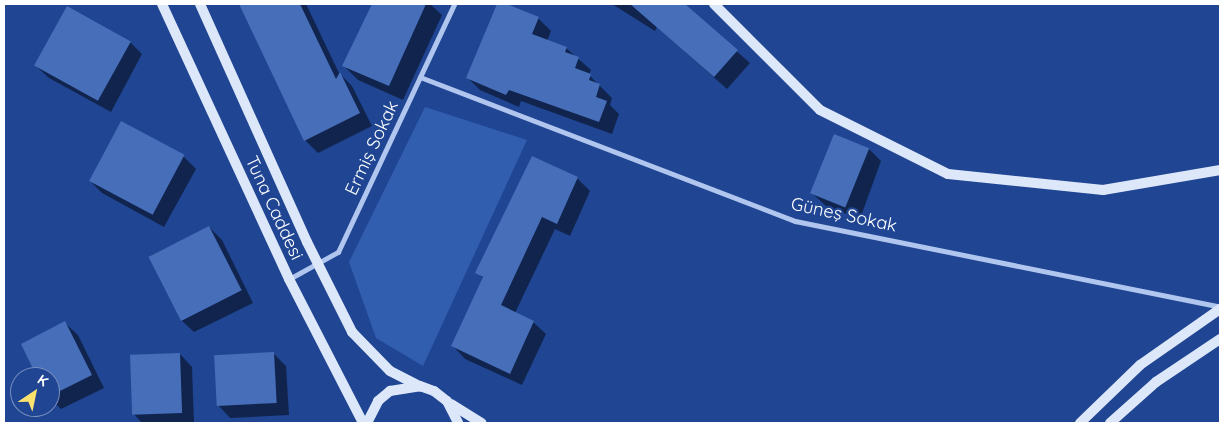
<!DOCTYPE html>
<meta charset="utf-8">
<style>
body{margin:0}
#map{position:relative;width:1224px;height:427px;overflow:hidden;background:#1f4593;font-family:Quicksand,sans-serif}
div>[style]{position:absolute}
.green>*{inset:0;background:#325eb0}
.shadow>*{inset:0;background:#0007}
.building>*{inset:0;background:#476eb9;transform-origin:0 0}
.street>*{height:5px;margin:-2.5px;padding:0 2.5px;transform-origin:2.5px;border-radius:2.5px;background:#b1c6ee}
.secondary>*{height:10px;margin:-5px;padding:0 5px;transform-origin:5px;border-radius:5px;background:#dde7fa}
span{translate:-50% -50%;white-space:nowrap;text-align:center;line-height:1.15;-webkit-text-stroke:4.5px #1f4593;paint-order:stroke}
.street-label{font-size:18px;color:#fff}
.frame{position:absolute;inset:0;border:5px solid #fff;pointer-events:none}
.north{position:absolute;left:10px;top:367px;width:50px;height:50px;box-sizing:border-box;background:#1f4593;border:1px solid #798fbe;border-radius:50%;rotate:34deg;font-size:14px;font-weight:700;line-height:20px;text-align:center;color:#fff}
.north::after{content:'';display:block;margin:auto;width:18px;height:22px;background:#fce370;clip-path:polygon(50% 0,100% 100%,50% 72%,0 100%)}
</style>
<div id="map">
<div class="green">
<div style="clip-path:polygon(425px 107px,527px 140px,423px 366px,376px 338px,349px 262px)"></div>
</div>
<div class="shadow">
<div style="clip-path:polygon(240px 4px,306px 4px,339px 73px,352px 86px,372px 126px,318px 153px,305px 140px)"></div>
<div style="clip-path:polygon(373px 4px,430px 4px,442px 15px,403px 100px,358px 80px,344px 66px)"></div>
<div style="clip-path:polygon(498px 4px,538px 18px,551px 31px,547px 41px,566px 48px,591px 70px,589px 75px,612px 98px,610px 105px,619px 114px,612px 134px,521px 101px,519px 107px,480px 90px,467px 77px)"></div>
<div style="clip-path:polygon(612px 4px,683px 4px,750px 63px,727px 89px,657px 27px,655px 31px)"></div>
<div style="clip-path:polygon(130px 42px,142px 54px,111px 112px,49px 78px,36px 66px)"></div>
<div style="clip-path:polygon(121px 122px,183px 156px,196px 169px,164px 227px,102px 193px,90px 181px)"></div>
<div style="clip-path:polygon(869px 149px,881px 161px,860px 219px,826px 206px,813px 194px)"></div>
<div style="clip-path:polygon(577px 178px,590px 191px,570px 236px,555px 229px,515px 313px,533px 322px,546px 334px,522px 385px,465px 359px,453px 346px,484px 279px,477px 273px)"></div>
<div style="clip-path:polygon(209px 227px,222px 240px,253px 303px,194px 332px,181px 320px,150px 256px)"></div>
<div style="clip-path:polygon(65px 323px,78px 335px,104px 388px,61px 409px,50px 398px,50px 377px,39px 377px)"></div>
<div style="clip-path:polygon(180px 354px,192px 367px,194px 423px,142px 423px,133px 413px)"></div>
<div style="clip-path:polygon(274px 354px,286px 366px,289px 415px,230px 418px,218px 405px)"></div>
</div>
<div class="building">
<div style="clip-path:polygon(239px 4px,300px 4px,336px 79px,340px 72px,360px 113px,304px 141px)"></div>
<div style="clip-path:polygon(372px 4px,426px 4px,389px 86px,342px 66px)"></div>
<div style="clip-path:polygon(497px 4px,507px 4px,539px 17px,532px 34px,567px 47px,565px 52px,579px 57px,575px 68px,591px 74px,589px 80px,600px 84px,596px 97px,607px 101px,599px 122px,509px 90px,506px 95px,466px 78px)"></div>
<div style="clip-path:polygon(630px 4px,685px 4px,738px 50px,714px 77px)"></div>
<div style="left:67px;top:6px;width:73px;height:68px;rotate:29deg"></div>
<div style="left:121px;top:121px;width:72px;height:68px;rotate:28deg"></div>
<div style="left:834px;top:134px;width:38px;height:64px;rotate:22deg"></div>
<div style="clip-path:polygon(532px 156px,578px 177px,557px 224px,542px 217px,501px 305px,534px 321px,510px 374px,451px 346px,483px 277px,475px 273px)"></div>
<div style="left:209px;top:226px;width:72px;height:68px;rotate:63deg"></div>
<div style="clip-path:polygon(65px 321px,92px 375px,50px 396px,50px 377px,37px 377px,21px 344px)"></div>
<div style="left:274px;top:352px;width:51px;height:60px;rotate:87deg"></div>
<div style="left:180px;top:353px;width:60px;height:50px;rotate:88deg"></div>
</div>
<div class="street">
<div style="left:420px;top:77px;width:402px;rotate:21deg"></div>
<div style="left:795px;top:221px;width:434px;rotate:11.4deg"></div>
<div style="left:289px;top:279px;width:56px;rotate:-28.9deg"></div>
<div style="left:338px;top:252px;width:274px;rotate:-64.9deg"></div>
</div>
<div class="secondary">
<div style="left:162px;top:4px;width:303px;rotate:65.2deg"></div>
<div style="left:289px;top:279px;width:162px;rotate:62.8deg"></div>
<div style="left:200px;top:4px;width:261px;rotate:65.8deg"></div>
<div style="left:307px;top:242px;width:101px;rotate:63.4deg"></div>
<div style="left:352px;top:332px;width:54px;rotate:45.7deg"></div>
<div style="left:390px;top:371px;width:34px;rotate:27deg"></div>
<div style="left:714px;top:4px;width:150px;rotate:45deg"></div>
<div style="left:820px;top:110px;width:143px;rotate:26.6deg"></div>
<div style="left:948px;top:174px;width:156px;rotate:5.9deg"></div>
<div style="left:1103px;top:190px;width:119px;rotate:-9.7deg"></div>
<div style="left:451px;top:404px;width:36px;rotate:32deg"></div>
<div style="left:367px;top:423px;width:25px;rotate:-63deg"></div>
<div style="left:378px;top:401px;width:16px;rotate:-40deg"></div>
<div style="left:390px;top:391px;width:30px;rotate:-9deg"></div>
<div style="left:420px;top:386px;width:15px;rotate:20deg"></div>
<div style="left:434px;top:391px;width:16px;rotate:38deg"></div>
<div style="left:447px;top:401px;width:25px;rotate:63deg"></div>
<div style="left:1080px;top:423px;width:83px;rotate:-44deg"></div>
<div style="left:1140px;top:365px;width:98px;rotate:-35deg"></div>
<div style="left:1110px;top:423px;width:62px;rotate:-41.7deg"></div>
<div style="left:1156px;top:382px;width:77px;rotate:-33.9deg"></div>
</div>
<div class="street-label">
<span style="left:372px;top:148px;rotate:-65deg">Ermiş Sokak</span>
<span style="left:274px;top:208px;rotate:65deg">Tuna Caddesi</span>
<span style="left:844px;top:215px;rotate:12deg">Güneş Sokak</span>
</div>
<div class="frame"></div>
<div class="north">K</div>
</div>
